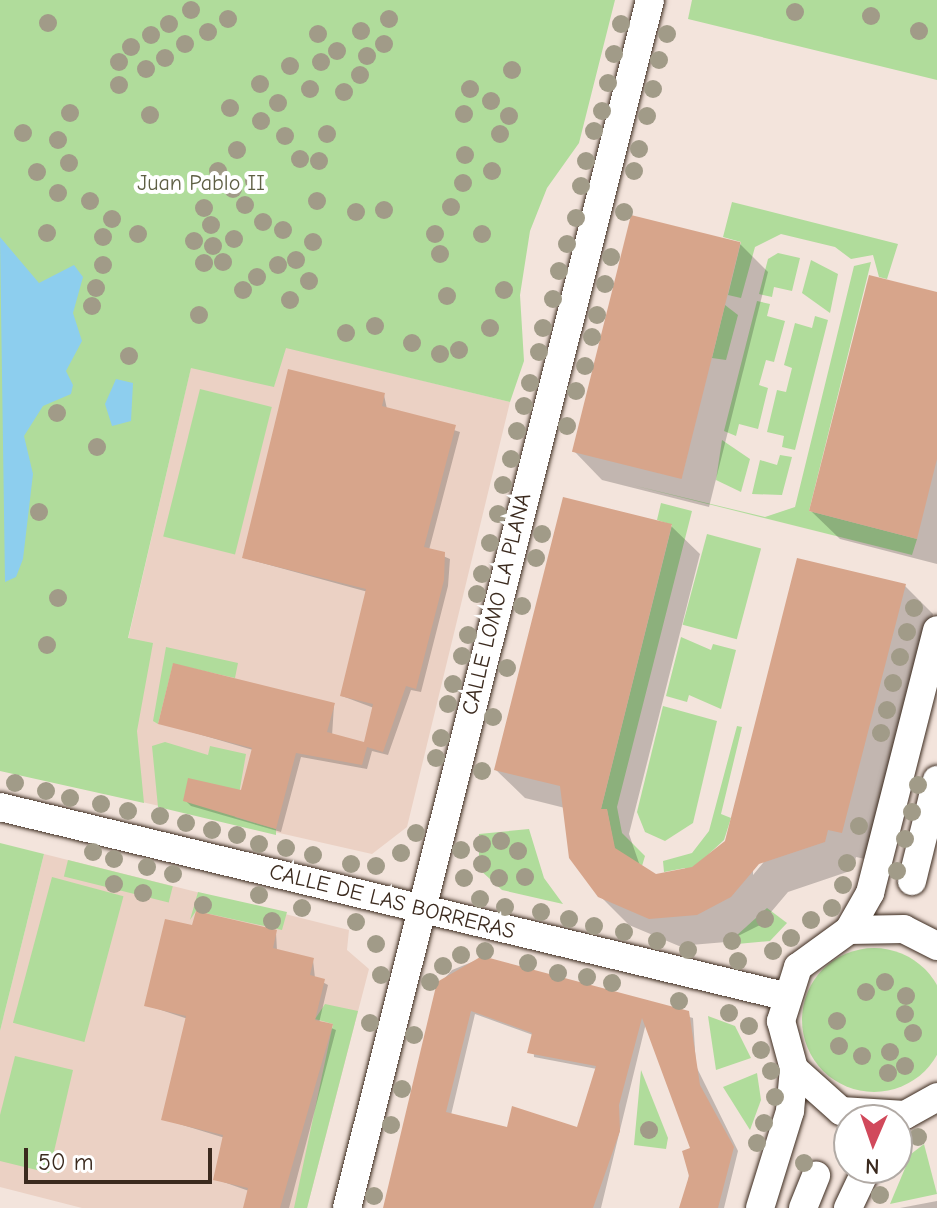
<!DOCTYPE html>
<style>
body{margin:0}
#map{position:relative;width:937px;height:1208px;overflow:hidden;background:#f3e4dc;font-family:"Comic Neue",sans-serif}
div>[style]{position:absolute}
.built>*{inset:0;background:#ebd1c4}
.green>*{inset:0;background:#b0dc9b;transform-origin:0 0}
.round{border-radius:50%}
.water>*{inset:0;background:#8dceee}
.shadow>*{inset:0;background:#0003}
.building>*{inset:0;background:#d7a58b;transform-origin:0 0}
.roads{filter:drop-shadow(0 0 2px #3b2a1e) drop-shadow(0 0 2px #3b2a1e)}
.minor>*{height:28px;margin:-14px;padding:0 14px;transform-origin:14px;border-radius:14px;background:#fff}
.trees>*{width:18px;height:18px;margin:-9px;border-radius:50%;background:#a19b88}
span{translate:-50% -50%;white-space:nowrap;text-align:center;line-height:1.15;-webkit-text-stroke:8px #fff;paint-order:stroke}
.park-label{font-size:22px;color:#5e5f44}
.street-label{font-size:22px;color:#3b2a1e}
.north{position:absolute;left:833px;top:1104px;width:80px;height:80px;box-sizing:border-box;background:#fff;border:2px solid #b1aaa5;border-radius:50%;rotate:182deg;font-size:22px;font-weight:700;line-height:32px;text-align:center;color:#3b2a1e}
.north::after{content:'';display:block;margin:auto;width:28px;height:36px;background:#d1495b;clip-path:polygon(50% 0,100% 100%,50% 72%,0 100%)}
.scale{position:absolute;left:24px;top:1148px;width:188px;height:36px;box-sizing:border-box;border:4px solid #3b2a1e;border-top:0;padding-left:10px;font-size:24px;line-height:28px;white-space:nowrap;color:#3b2a1e;-webkit-text-stroke:6px #fff;paint-order:stroke}
</style>
<div id="map">
<div class="built">
<div style="clip-path:polygon(285px 347px,510px 402px,407px 827px,372px 854px,93px 791px,191px 367px,274px 386px)"></div>
<div style="clip-path:polygon(44px 854px,349px 930px,347px 950px,369px 969px,307px 1208px,82px 1208px,0 1187px,0 1031px)"></div>
</div>
<div class="green">
<div style="clip-path:polygon(0 0,615px 0,579px 143px,547px 188px,530px 231px,520px 295px,524px 361px,510px 402px,286px 348px,274px 387px,191px 368px,128px 638px,153px 643px,137px 731px,144px 803px,0 771px)"></div>
<div style="clip-path:polygon(692px 0,937px 0,937px 80px,688px 19px)"></div>
<div style="clip-path:polygon(732px 202px,898px 244px,887px 279px,879px 277px,873px 255px,851px 259px,835px 247px,781px 234px,755px 247px,741px 298px,728px 295px,741px 242px,723px 237px)"></div>
<div style="clip-path:polygon(778px 253px,800px 258px,792px 291px,774px 287px,772px 297px,759px 294px,768px 259px)"></div>
<div style="clip-path:polygon(811px 260px,838px 274px,830px 313px,802px 293px)"></div>
<div style="clip-path:polygon(871px 262px,809px 511px,917px 539px,912px 555px,632px 485px,765px 517px,795px 507px,854px 266px)"></div>
<div style="clip-path:polygon(757px 301px,770px 304px,767px 316px,785px 321px,774px 362px,766px 360px,759px 385px,768px 388px,758px 429px,739px 424px,736px 436px,724px 431px)"></div>
<div style="clip-path:polygon(725px 305px,738px 315px,726px 360px,712px 358px)"></div>
<div style="clip-path:polygon(815px 316px,828px 320px,795px 450px,782px 447px,784px 436px,767px 432px,777px 390px,786px 392px,792px 368px,784px 365px,795px 323px,812px 328px)"></div>
<div style="left:200px;top:389px;width:74px;height:152px;rotate:14deg"></div>
<div style="clip-path:polygon(722px 440px,750px 459px,741px 492px,716px 480px)"></div>
<div style="clip-path:polygon(780px 455px,792px 457px,782px 495px,752px 494px,760px 460px,777px 465px)"></div>
<div style="clip-path:polygon(661px 503px,692px 511px,617px 807px,622px 833px,645px 856px,642px 866px,616px 856px,607px 810px,601px 809px,672px 525px,657px 520px)"></div>
<div style="left:707px;top:534px;width:56px;height:94px;rotate:15deg"></div>
<div style="clip-path:polygon(681px 637px,711px 650px,713px 644px,736px 650px,721px 709px,689px 695px,687px 702px,666px 696px)"></div>
<div style="clip-path:polygon(166px 647px,238px 663px,235px 678px,173px 664px,158px 724px,153px 721px)"></div>
<div style="clip-path:polygon(663px 706px,717px 721px,693px 823px,665px 841px,645px 832px,637px 812px)"></div>
<div style="clip-path:polygon(737px 726px,742px 727px,721px 814px,731px 818px,724px 840px,687px 874px,685px 868px,664px 872px,663px 861px,692px 853px,709px 831px)"></div>
<div style="clip-path:polygon(165px 742px,208px 755px,210px 746px,246px 754px,235px 817px,276px 829px,276px 835px,158px 807px,152px 746px)"></div>
<div style="clip-path:polygon(529px 829px,544px 878px,563px 904px,502px 890px,479px 869px,479px 834px)"></div>
<div style="clip-path:polygon(0 843px,44px 854px,0 1031px)"></div>
<div style="left:68px;top:860px;width:108px;height:17px;rotate:14deg"></div>
<div style="left:52px;top:877px;width:74px;height:151px;rotate:15deg"></div>
<div style="clip-path:polygon(198px 892px,287px 912px,282px 930px,196px 911px,190px 920px)"></div>
<div style="clip-path:polygon(767px 908px,787px 923px,770px 941px,726px 945px)"></div>
<div class="round" style="left:802px;top:948px;width:144px;height:144px"></div>
<div style="clip-path:polygon(325px 1004px,358px 1011px,307px 1208px,294px 1208px,333px 1024px,315px 1019px)"></div>
<div style="clip-path:polygon(708px 1016px,735px 1026px,751px 1058px,716px 1070px)"></div>
<div style="clip-path:polygon(15px 1056px,73px 1070px,49px 1173px,0 1161px,0 1115px)"></div>
<div style="clip-path:polygon(641px 1070px,668px 1138px,666px 1149px,634px 1145px)"></div>
<div style="clip-path:polygon(757px 1073px,761px 1100px,750px 1130px,723px 1087px)"></div>
<div style="clip-path:polygon(924px 1144px,937px 1194px,890px 1204px,911px 1154px)"></div>
</div>
<div class="water">
<div style="clip-path:polygon(0 237px,39px 283px,74px 265px,83px 277px,73px 313px,82px 341px,66px 371px,73px 385px,71px 394px,43px 406px,24px 436px,33px 474px,23px 559px,16px 577px,5px 582px)"></div>
<div style="clip-path:polygon(116px 379px,133px 383px,131px 421px,112px 426px,105px 404px)"></div>
</div>
<div class="shadow">
<div style="clip-path:polygon(740px 244px,768px 272px,709px 507px,602px 480px,574px 451px)"></div>
<div style="clip-path:polygon(937px 294px,937px 564px,840px 539px,811px 511px)"></div>
<div style="clip-path:polygon(384px 395px,387px 409px,460px 432px,429px 550px,450px 559px,448px 586px,421px 692px,411px 690px,388px 755px,372px 751px,367px 769px,301px 757px,281px 832px,191px 806px,185px 800px,243px 792px,253px 750px,161px 723px,334px 705px,332px 736px,365px 744px,374px 708px,342px 696px,368px 592px,244px 558px)"></div>
<div style="clip-path:polygon(evenodd,671px 526px,700px 554px,629px 834px,640px 866px,656px 876px,693px 869px,727px 842px,905px 586px,933px 614px,870px 860px,856px 857px,853px 870px,788px 892px,760px 925px,726px 942px,679px 946px,629px 925px,600px 896px,565px 808px,525px 798px,496px 770px,671px 526px,764px 855px,767px 858px,753px 875px,753px 869px,764px 855px)"></div>
<div style="clip-path:polygon(193px 928px,276px 932px,277px 951px,313px 960px,315px 978px,328px 985px,319px 1023px,336px 1030px,289px 1208px,245px 1208px,249px 1191px,215px 1179px,225px 1138px,163px 1119px,188px 1019px,146px 1005px)"></div>
<div style="clip-path:polygon(evenodd,482px 958px,693px 1018px,696px 1066px,738px 1151px,724px 1208px,685px 1208px,692px 1149px,646px 1023px,601px 1208px,385px 1208px,437px 987px,452px 970px,482px 958px,475px 1014px,533px 1035px,534px 1057px,597px 1069px,578px 1130px,508px 1129px,451px 1115px,475px 1014px)"></div>
<div style="clip-path:polygon(937px 1201px,937px 1208px,900px 1208px)"></div>
</div>
<div class="building">
<div style="left:631px;top:215px;width:113px;height:244px;rotate:14deg"></div>
<div style="clip-path:polygon(869px 275px,937px 292px,937px 459px,917px 539px,809px 511px)"></div>
<div style="clip-path:polygon(288px 369px,385px 393px,382px 406px,456px 425px,424px 547px,445px 552px,444px 580px,416px 689px,406px 686px,383px 752px,367px 747px,362px 765px,296px 753px,276px 829px,183px 801px,188px 778px,241px 790px,252px 748px,158px 724px,173px 663px,335px 703px,327px 732px,364px 742px,373px 704px,340px 696px,366px 589px,242px 558px)"></div>
<div style="clip-path:polygon(563px 497px,672px 524px,601px 809px,607px 809px,615px 848px,656px 874px,692px 867px,725px 841px,797px 558px,906px 584px,842px 833px,828px 830px,825px 842px,759px 864px,731px 897px,697px 915px,649px 919px,598px 897px,569px 858px,560px 786px,494px 770px)"></div>
<div style="clip-path:polygon(196px 911px,277px 930px,273px 948px,314px 958px,310px 975px,325px 979px,315px 1020px,333px 1024px,280px 1208px,243px 1208px,248px 1188px,213px 1180px,223px 1135px,161px 1120px,186px 1016px,144px 1006px,165px 919px,192px 925px)"></div>
<div style="clip-path:polygon(evenodd,482px 956px,689px 1011px,700px 1085px,734px 1147px,718px 1208px,679px 1208px,689px 1176px,682px 1151px,690px 1148px,642px 1018px,619px 1105px,620px 1131px,593px 1208px,383px 1208px,437px 982px,482px 956px,471px 1011px,532px 1033px,527px 1053px,596px 1066px,577px 1127px,512px 1106px,507px 1127px,446px 1112px,471px 1011px)"></div>
</div>
<div class="roads">
<div class="minor">
<div style="left:0;top:807px;width:806px;rotate:13.55deg"></div>
<div style="left:912px;top:881px;width:104px;rotate:-76.1deg"></div>
<div style="left:849px;top:930px;width:43px;rotate:-60.4deg"></div>
<div style="left:870px;top:893px;width:271px;rotate:-75.7deg"></div>
<div style="left:937px;top:946px;width:37px;rotate:-153deg"></div>
<div style="left:904px;top:929px;width:55px;rotate:179deg"></div>
<div style="left:849px;top:930px;width:63px;rotate:144deg"></div>
<div style="left:798px;top:967px;width:57px;rotate:107.5deg"></div>
<div style="left:781px;top:1021px;width:50px;rotate:74.8deg"></div>
<div style="left:794px;top:1069px;width:63px;rotate:41.8deg"></div>
<div style="left:841px;top:1111px;width:64px;rotate:3.6deg"></div>
<div style="left:905px;top:1115px;width:37px;rotate:-29deg"></div>
<div style="left:347px;top:1208px;width:1245px;rotate:-75.92deg"></div>
<div style="left:760px;top:1208px;width:102px;rotate:-72.8deg"></div>
<div style="left:790px;top:1111px;width:42px;rotate:-84.6deg"></div>
<div style="left:803px;top:1208px;width:35px;rotate:-68deg"></div>
<div style="left:848px;top:1208px;width:44px;rotate:-64.6deg"></div>
</div>
</div>
<div class="trees">
<div style="left:191px;top:10px"></div>
<div style="left:795px;top:12px"></div>
<div style="left:871px;top:16px"></div>
<div style="left:228px;top:19px"></div>
<div style="left:389px;top:19px"></div>
<div style="left:48px;top:23px"></div>
<div style="left:169px;top:24px"></div>
<div style="left:621px;top:24px"></div>
<div style="left:361px;top:31px"></div>
<div style="left:919px;top:31px"></div>
<div style="left:208px;top:32px"></div>
<div style="left:318px;top:34px"></div>
<div style="left:667px;top:34px"></div>
<div style="left:151px;top:35px"></div>
<div style="left:185px;top:44px"></div>
<div style="left:384px;top:44px"></div>
<div style="left:131px;top:47px"></div>
<div style="left:337px;top:51px"></div>
<div style="left:614px;top:54px"></div>
<div style="left:367px;top:56px"></div>
<div style="left:165px;top:58px"></div>
<div style="left:659px;top:60px"></div>
<div style="left:119px;top:62px"></div>
<div style="left:321px;top:62px"></div>
<div style="left:290px;top:66px"></div>
<div style="left:146px;top:69px"></div>
<div style="left:512px;top:70px"></div>
<div style="left:360px;top:75px"></div>
<div style="left:608px;top:83px"></div>
<div style="left:260px;top:84px"></div>
<div style="left:119px;top:85px"></div>
<div style="left:310px;top:89px"></div>
<div style="left:470px;top:89px"></div>
<div style="left:653px;top:89px"></div>
<div style="left:344px;top:92px"></div>
<div style="left:491px;top:101px"></div>
<div style="left:278px;top:103px"></div>
<div style="left:230px;top:108px"></div>
<div style="left:602px;top:111px"></div>
<div style="left:70px;top:113px"></div>
<div style="left:464px;top:114px"></div>
<div style="left:150px;top:115px"></div>
<div style="left:509px;top:116px"></div>
<div style="left:647px;top:116px"></div>
<div style="left:261px;top:121px"></div>
<div style="left:594px;top:131px"></div>
<div style="left:23px;top:133px"></div>
<div style="left:327px;top:134px"></div>
<div style="left:500px;top:134px"></div>
<div style="left:285px;top:136px"></div>
<div style="left:58px;top:140px"></div>
<div style="left:639px;top:149px"></div>
<div style="left:237px;top:150px"></div>
<div style="left:465px;top:155px"></div>
<div style="left:300px;top:159px"></div>
<div style="left:319px;top:161px"></div>
<div style="left:586px;top:161px"></div>
<div style="left:69px;top:163px"></div>
<div style="left:218px;top:171px"></div>
<div style="left:492px;top:171px"></div>
<div style="left:634px;top:171px"></div>
<div style="left:37px;top:172px"></div>
<div style="left:254px;top:181px"></div>
<div style="left:463px;top:183px"></div>
<div style="left:581px;top:186px"></div>
<div style="left:233px;top:189px"></div>
<div style="left:58px;top:193px"></div>
<div style="left:90px;top:201px"></div>
<div style="left:317px;top:201px"></div>
<div style="left:245px;top:205px"></div>
<div style="left:451px;top:207px"></div>
<div style="left:204px;top:208px"></div>
<div style="left:384px;top:210px"></div>
<div style="left:356px;top:212px"></div>
<div style="left:624px;top:212px"></div>
<div style="left:576px;top:218px"></div>
<div style="left:112px;top:219px"></div>
<div style="left:263px;top:222px"></div>
<div style="left:211px;top:225px"></div>
<div style="left:283px;top:230px"></div>
<div style="left:47px;top:233px"></div>
<div style="left:138px;top:234px"></div>
<div style="left:435px;top:234px"></div>
<div style="left:482px;top:234px"></div>
<div style="left:103px;top:237px"></div>
<div style="left:234px;top:239px"></div>
<div style="left:194px;top:241px"></div>
<div style="left:313px;top:242px"></div>
<div style="left:567px;top:244px"></div>
<div style="left:213px;top:246px"></div>
<div style="left:440px;top:254px"></div>
<div style="left:611px;top:257px"></div>
<div style="left:296px;top:260px"></div>
<div style="left:223px;top:262px"></div>
<div style="left:204px;top:263px"></div>
<div style="left:103px;top:265px"></div>
<div style="left:278px;top:265px"></div>
<div style="left:559px;top:271px"></div>
<div style="left:257px;top:277px"></div>
<div style="left:309px;top:281px"></div>
<div style="left:605px;top:284px"></div>
<div style="left:96px;top:288px"></div>
<div style="left:243px;top:290px"></div>
<div style="left:504px;top:290px"></div>
<div style="left:447px;top:296px"></div>
<div style="left:553px;top:299px"></div>
<div style="left:290px;top:300px"></div>
<div style="left:92px;top:306px"></div>
<div style="left:199px;top:315px"></div>
<div style="left:597px;top:315px"></div>
<div style="left:375px;top:326px"></div>
<div style="left:490px;top:328px"></div>
<div style="left:543px;top:328px"></div>
<div style="left:346px;top:333px"></div>
<div style="left:592px;top:337px"></div>
<div style="left:412px;top:343px"></div>
<div style="left:459px;top:350px"></div>
<div style="left:539px;top:352px"></div>
<div style="left:440px;top:354px"></div>
<div style="left:129px;top:356px"></div>
<div style="left:585px;top:366px"></div>
<div style="left:530px;top:383px"></div>
<div style="left:576px;top:391px"></div>
<div style="left:524px;top:406px"></div>
<div style="left:57px;top:413px"></div>
<div style="left:567px;top:426px"></div>
<div style="left:517px;top:431px"></div>
<div style="left:97px;top:447px"></div>
<div style="left:511px;top:459px"></div>
<div style="left:503px;top:485px"></div>
<div style="left:39px;top:512px"></div>
<div style="left:498px;top:514px"></div>
<div style="left:542px;top:534px"></div>
<div style="left:490px;top:543px"></div>
<div style="left:536px;top:558px"></div>
<div style="left:482px;top:574px"></div>
<div style="left:477px;top:594px"></div>
<div style="left:58px;top:598px"></div>
<div style="left:522px;top:606px"></div>
<div style="left:914px;top:608px"></div>
<div style="left:907px;top:632px"></div>
<div style="left:468px;top:635px"></div>
<div style="left:47px;top:645px"></div>
<div style="left:462px;top:656px"></div>
<div style="left:900px;top:657px"></div>
<div style="left:507px;top:668px"></div>
<div style="left:893px;top:683px"></div>
<div style="left:453px;top:684px"></div>
<div style="left:448px;top:704px"></div>
<div style="left:887px;top:710px"></div>
<div style="left:493px;top:717px"></div>
<div style="left:881px;top:733px"></div>
<div style="left:441px;top:738px"></div>
<div style="left:436px;top:758px"></div>
<div style="left:482px;top:771px"></div>
<div style="left:15px;top:783px"></div>
<div style="left:918px;top:785px"></div>
<div style="left:46px;top:791px"></div>
<div style="left:70px;top:798px"></div>
<div style="left:101px;top:804px"></div>
<div style="left:128px;top:811px"></div>
<div style="left:912px;top:812px"></div>
<div style="left:160px;top:816px"></div>
<div style="left:186px;top:823px"></div>
<div style="left:859px;top:826px"></div>
<div style="left:212px;top:830px"></div>
<div style="left:416px;top:833px"></div>
<div style="left:237px;top:835px"></div>
<div style="left:905px;top:839px"></div>
<div style="left:501px;top:841px"></div>
<div style="left:259px;top:844px"></div>
<div style="left:482px;top:844px"></div>
<div style="left:286px;top:848px"></div>
<div style="left:461px;top:850px"></div>
<div style="left:518px;top:851px"></div>
<div style="left:93px;top:852px"></div>
<div style="left:401px;top:853px"></div>
<div style="left:313px;top:855px"></div>
<div style="left:114px;top:859px"></div>
<div style="left:847px;top:863px"></div>
<div style="left:351px;top:864px"></div>
<div style="left:482px;top:864px"></div>
<div style="left:376px;top:866px"></div>
<div style="left:147px;top:867px"></div>
<div style="left:897px;top:871px"></div>
<div style="left:173px;top:874px"></div>
<div style="left:525px;top:877px"></div>
<div style="left:464px;top:878px"></div>
<div style="left:499px;top:878px"></div>
<div style="left:114px;top:884px"></div>
<div style="left:843px;top:885px"></div>
<div style="left:143px;top:893px"></div>
<div style="left:259px;top:895px"></div>
<div style="left:480px;top:899px"></div>
<div style="left:203px;top:905px"></div>
<div style="left:505px;top:907px"></div>
<div style="left:302px;top:908px"></div>
<div style="left:832px;top:908px"></div>
<div style="left:541px;top:912px"></div>
<div style="left:569px;top:919px"></div>
<div style="left:765px;top:919px"></div>
<div style="left:811px;top:920px"></div>
<div style="left:272px;top:921px"></div>
<div style="left:356px;top:922px"></div>
<div style="left:594px;top:926px"></div>
<div style="left:624px;top:932px"></div>
<div style="left:791px;top:938px"></div>
<div style="left:657px;top:941px"></div>
<div style="left:732px;top:941px"></div>
<div style="left:376px;top:944px"></div>
<div style="left:688px;top:950px"></div>
<div style="left:485px;top:951px"></div>
<div style="left:773px;top:951px"></div>
<div style="left:461px;top:955px"></div>
<div style="left:738px;top:961px"></div>
<div style="left:528px;top:963px"></div>
<div style="left:443px;top:966px"></div>
<div style="left:558px;top:973px"></div>
<div style="left:381px;top:975px"></div>
<div style="left:587px;top:977px"></div>
<div style="left:430px;top:982px"></div>
<div style="left:885px;top:982px"></div>
<div style="left:612px;top:983px"></div>
<div style="left:866px;top:992px"></div>
<div style="left:906px;top:996px"></div>
<div style="left:679px;top:1001px"></div>
<div style="left:729px;top:1013px"></div>
<div style="left:905px;top:1014px"></div>
<div style="left:837px;top:1021px"></div>
<div style="left:370px;top:1023px"></div>
<div style="left:749px;top:1026px"></div>
<div style="left:913px;top:1033px"></div>
<div style="left:414px;top:1035px"></div>
<div style="left:839px;top:1046px"></div>
<div style="left:761px;top:1050px"></div>
<div style="left:890px;top:1052px"></div>
<div style="left:862px;top:1056px"></div>
<div style="left:905px;top:1066px"></div>
<div style="left:771px;top:1071px"></div>
<div style="left:888px;top:1073px"></div>
<div style="left:402px;top:1089px"></div>
<div style="left:775px;top:1097px"></div>
<div style="left:764px;top:1123px"></div>
<div style="left:391px;top:1125px"></div>
<div style="left:649px;top:1130px"></div>
<div style="left:918px;top:1137px"></div>
<div style="left:757px;top:1143px"></div>
<div style="left:804px;top:1163px"></div>
<div style="left:880px;top:1195px"></div>
<div style="left:374px;top:1196px"></div>
</div>
<div class="park-label">
<span style="left:201px;top:184px">Juan Pablo II</span>
</div>
<div class="street-label">
<span style="left:497px;top:604px;rotate:-76deg">CALLE LOMO LA PLANA</span>
<span style="left:392px;top:902px;rotate:14deg">CALLE DE LAS BORRERAS</span>
</div>
<div class="north">N</div>
<div class="scale">50 m</div>
</div>
